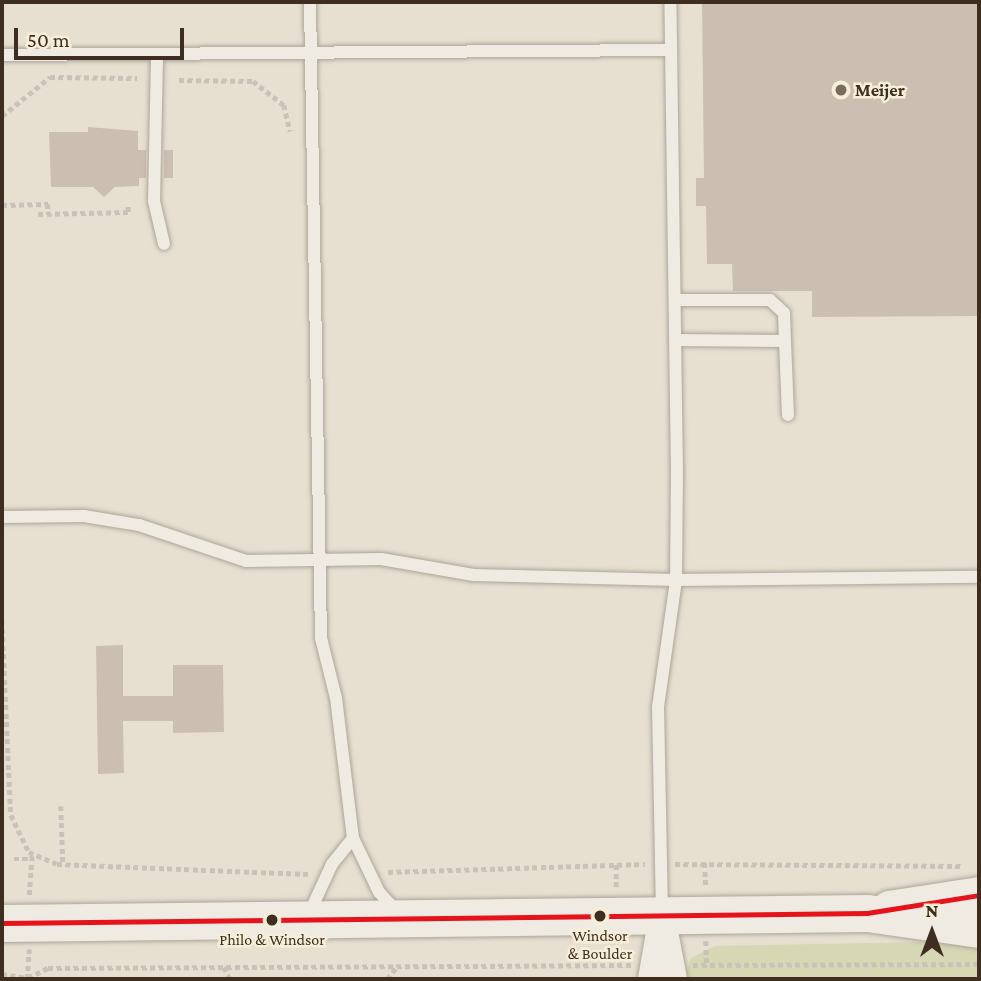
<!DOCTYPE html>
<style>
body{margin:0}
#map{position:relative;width:981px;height:981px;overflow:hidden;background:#e7e0d1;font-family:"Crimson Pro",serif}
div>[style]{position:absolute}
.green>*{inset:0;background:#d6d7b3}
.building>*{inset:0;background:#cbbfb2;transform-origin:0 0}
.path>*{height:4.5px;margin-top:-2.25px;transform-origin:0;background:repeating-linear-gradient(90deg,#c8c2b9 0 5px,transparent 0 8.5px)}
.roads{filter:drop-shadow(0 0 2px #ada599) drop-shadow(0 0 2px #ada599)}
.service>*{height:12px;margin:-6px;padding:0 6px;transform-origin:6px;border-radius:6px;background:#efebe3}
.minor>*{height:26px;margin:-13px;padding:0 13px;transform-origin:13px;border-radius:13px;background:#efebe3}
.secondary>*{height:37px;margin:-18.5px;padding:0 18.5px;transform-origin:18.5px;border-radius:18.5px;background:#efebe3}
.bus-1>*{height:5px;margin:-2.5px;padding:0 2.5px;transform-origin:2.5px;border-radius:2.5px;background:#e7131a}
.dots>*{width:19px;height:19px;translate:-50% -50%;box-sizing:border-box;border:4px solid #f7eed8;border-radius:50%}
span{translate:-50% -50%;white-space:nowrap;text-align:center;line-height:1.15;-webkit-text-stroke:5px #f7eed8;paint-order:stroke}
.bus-label{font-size:16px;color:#3d2e20}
.poi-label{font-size:18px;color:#3d2e20;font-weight:700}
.left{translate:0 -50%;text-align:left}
.frame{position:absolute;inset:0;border:4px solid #3d2e20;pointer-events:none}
.north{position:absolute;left:897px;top:897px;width:70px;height:70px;-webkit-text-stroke:5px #f7eed8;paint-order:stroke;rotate:0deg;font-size:19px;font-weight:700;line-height:28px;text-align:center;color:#3d2e20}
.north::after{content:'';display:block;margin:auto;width:24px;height:32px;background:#3d2e20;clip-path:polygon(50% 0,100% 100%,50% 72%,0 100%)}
.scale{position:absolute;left:14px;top:28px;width:170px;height:32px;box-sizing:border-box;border:4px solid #3d2e20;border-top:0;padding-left:9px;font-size:21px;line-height:24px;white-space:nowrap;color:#3d2e20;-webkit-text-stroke:5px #f7eed8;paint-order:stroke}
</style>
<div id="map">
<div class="green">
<div style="clip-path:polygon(979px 941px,979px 979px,684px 979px,691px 958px,715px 946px)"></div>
</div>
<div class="building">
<div style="clip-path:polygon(702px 2px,979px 2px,979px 316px,812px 317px,812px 291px,733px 291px,732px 264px,707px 264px,706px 206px,696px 206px,696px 178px,704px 178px)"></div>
<div style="clip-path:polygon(88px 127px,138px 131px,138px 150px,146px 150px,146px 178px,139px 178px,139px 186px,115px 187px,104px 197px,93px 187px,51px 187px,49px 132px,88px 132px)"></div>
<div style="left:164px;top:150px;width:9px;height:28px"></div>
<div style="clip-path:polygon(123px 645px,123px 696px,173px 696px,173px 665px,223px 665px,224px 732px,173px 733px,173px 721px,123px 721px,124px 773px,98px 774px,96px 646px)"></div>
</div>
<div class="path">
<div style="left:179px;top:80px;width:74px;rotate:0.8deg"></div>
<div style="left:253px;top:81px;width:39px;rotate:38deg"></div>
<div style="left:284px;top:105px;width:27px;rotate:77deg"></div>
<div style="left:2px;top:116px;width:62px;rotate:-39.1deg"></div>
<div style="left:50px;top:77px;width:87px;rotate:0.7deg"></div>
<div style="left:2px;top:205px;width:46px;rotate:-1.2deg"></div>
<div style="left:48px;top:204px;width:10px;rotate:90deg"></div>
<div style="left:38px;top:214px;width:90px;rotate:-1.3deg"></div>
<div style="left:128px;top:212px;width:7px;rotate:-90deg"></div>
<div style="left:2px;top:620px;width:195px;rotate:87.4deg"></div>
<div style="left:11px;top:815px;width:41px;rotate:64.1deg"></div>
<div style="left:29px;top:852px;width:30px;rotate:23deg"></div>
<div style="left:57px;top:864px;width:252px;rotate:2.3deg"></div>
<div style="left:61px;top:806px;width:58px;rotate:88deg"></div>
<div style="left:14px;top:859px;width:15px"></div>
<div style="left:705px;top:863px;width:24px;rotate:88deg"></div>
<div style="left:675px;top:864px;width:288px;rotate:0.4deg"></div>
<div style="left:388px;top:872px;width:257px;rotate:-1.8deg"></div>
<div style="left:616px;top:887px;width:22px;rotate:-90deg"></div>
<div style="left:29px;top:895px;width:41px;rotate:-85.8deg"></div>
<div style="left:706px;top:941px;width:24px;rotate:88deg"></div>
<div style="left:693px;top:965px;width:286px;rotate:-0.2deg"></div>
<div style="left:224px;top:967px;width:13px;rotate:63deg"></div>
<div style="left:2px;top:974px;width:26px;rotate:9deg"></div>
<div style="left:28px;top:978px;width:22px;rotate:-27deg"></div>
<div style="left:48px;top:968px;width:584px;rotate:-0.29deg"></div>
<div style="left:27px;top:979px;width:30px;rotate:-86deg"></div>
<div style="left:387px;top:979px;width:14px;rotate:-51deg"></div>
</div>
<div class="roads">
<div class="service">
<div style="left:310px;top:2px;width:636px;rotate:89.01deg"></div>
<div style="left:321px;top:638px;width:62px;rotate:76deg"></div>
<div style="left:336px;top:698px;width:141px;rotate:83.1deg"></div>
<div style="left:353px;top:838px;width:60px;rotate:64.3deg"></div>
<div style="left:379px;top:892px;width:28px;rotate:48deg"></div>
<div style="left:2px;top:55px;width:667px;rotate:-0.43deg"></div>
<div style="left:157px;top:58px;width:143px;rotate:91.2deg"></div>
<div style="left:154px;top:201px;width:44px;rotate:76.9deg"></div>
<div style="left:675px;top:300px;width:95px"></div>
<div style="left:770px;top:300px;width:19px;rotate:43deg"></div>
<div style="left:784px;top:313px;width:28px;rotate:88deg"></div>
<div style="left:675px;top:340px;width:110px;rotate:0.5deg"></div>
<div style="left:785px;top:341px;width:74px;rotate:87.7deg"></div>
<div style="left:2px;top:517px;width:82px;rotate:-0.7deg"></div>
<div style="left:84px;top:516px;width:56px;rotate:9.3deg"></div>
<div style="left:139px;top:525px;width:113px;rotate:18.6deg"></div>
<div style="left:246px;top:561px;width:135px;rotate:-0.8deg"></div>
<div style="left:381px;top:559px;width:94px;rotate:9.8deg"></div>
<div style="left:474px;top:575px;width:202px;rotate:1.4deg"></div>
<div style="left:676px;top:580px;width:303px;rotate:-0.6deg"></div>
<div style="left:662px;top:914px;width:207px;rotate:-91.1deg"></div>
<div style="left:658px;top:707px;width:128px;rotate:-81.9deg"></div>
<div style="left:676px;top:580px;width:106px;rotate:-89.5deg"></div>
<div style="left:677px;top:474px;width:472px;rotate:-90.8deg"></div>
<div style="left:308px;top:916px;width:57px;rotate:-65.2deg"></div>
<div style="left:332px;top:864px;width:33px;rotate:-51deg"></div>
</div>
<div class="minor">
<div style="left:662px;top:916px;width:64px;rotate:79.2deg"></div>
<div style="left:651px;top:979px;width:59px;rotate:-80.2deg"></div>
</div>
<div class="secondary">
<div style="left:889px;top:909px;width:91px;rotate:-8.8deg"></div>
<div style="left:2px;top:923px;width:865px;rotate:-0.66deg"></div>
<div style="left:867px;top:913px;width:113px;rotate:8.1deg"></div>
</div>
</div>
<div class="bus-1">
<div style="left:2px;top:923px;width:865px;rotate:-0.66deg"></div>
<div style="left:867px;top:913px;width:113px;rotate:-9.1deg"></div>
</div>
<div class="dots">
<div style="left:841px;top:90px;background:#786c5e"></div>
<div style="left:600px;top:916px;background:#3d2e20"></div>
<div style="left:272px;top:920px;background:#3d2e20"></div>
</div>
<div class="bus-label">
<span style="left:600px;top:945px">Windsor<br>&amp; Boulder</span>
<span style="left:272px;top:940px">Philo &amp; Windsor</span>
</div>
<div class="poi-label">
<span class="left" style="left:855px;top:90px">Meijer</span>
</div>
<div class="frame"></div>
<div class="north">N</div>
<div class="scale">50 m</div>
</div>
